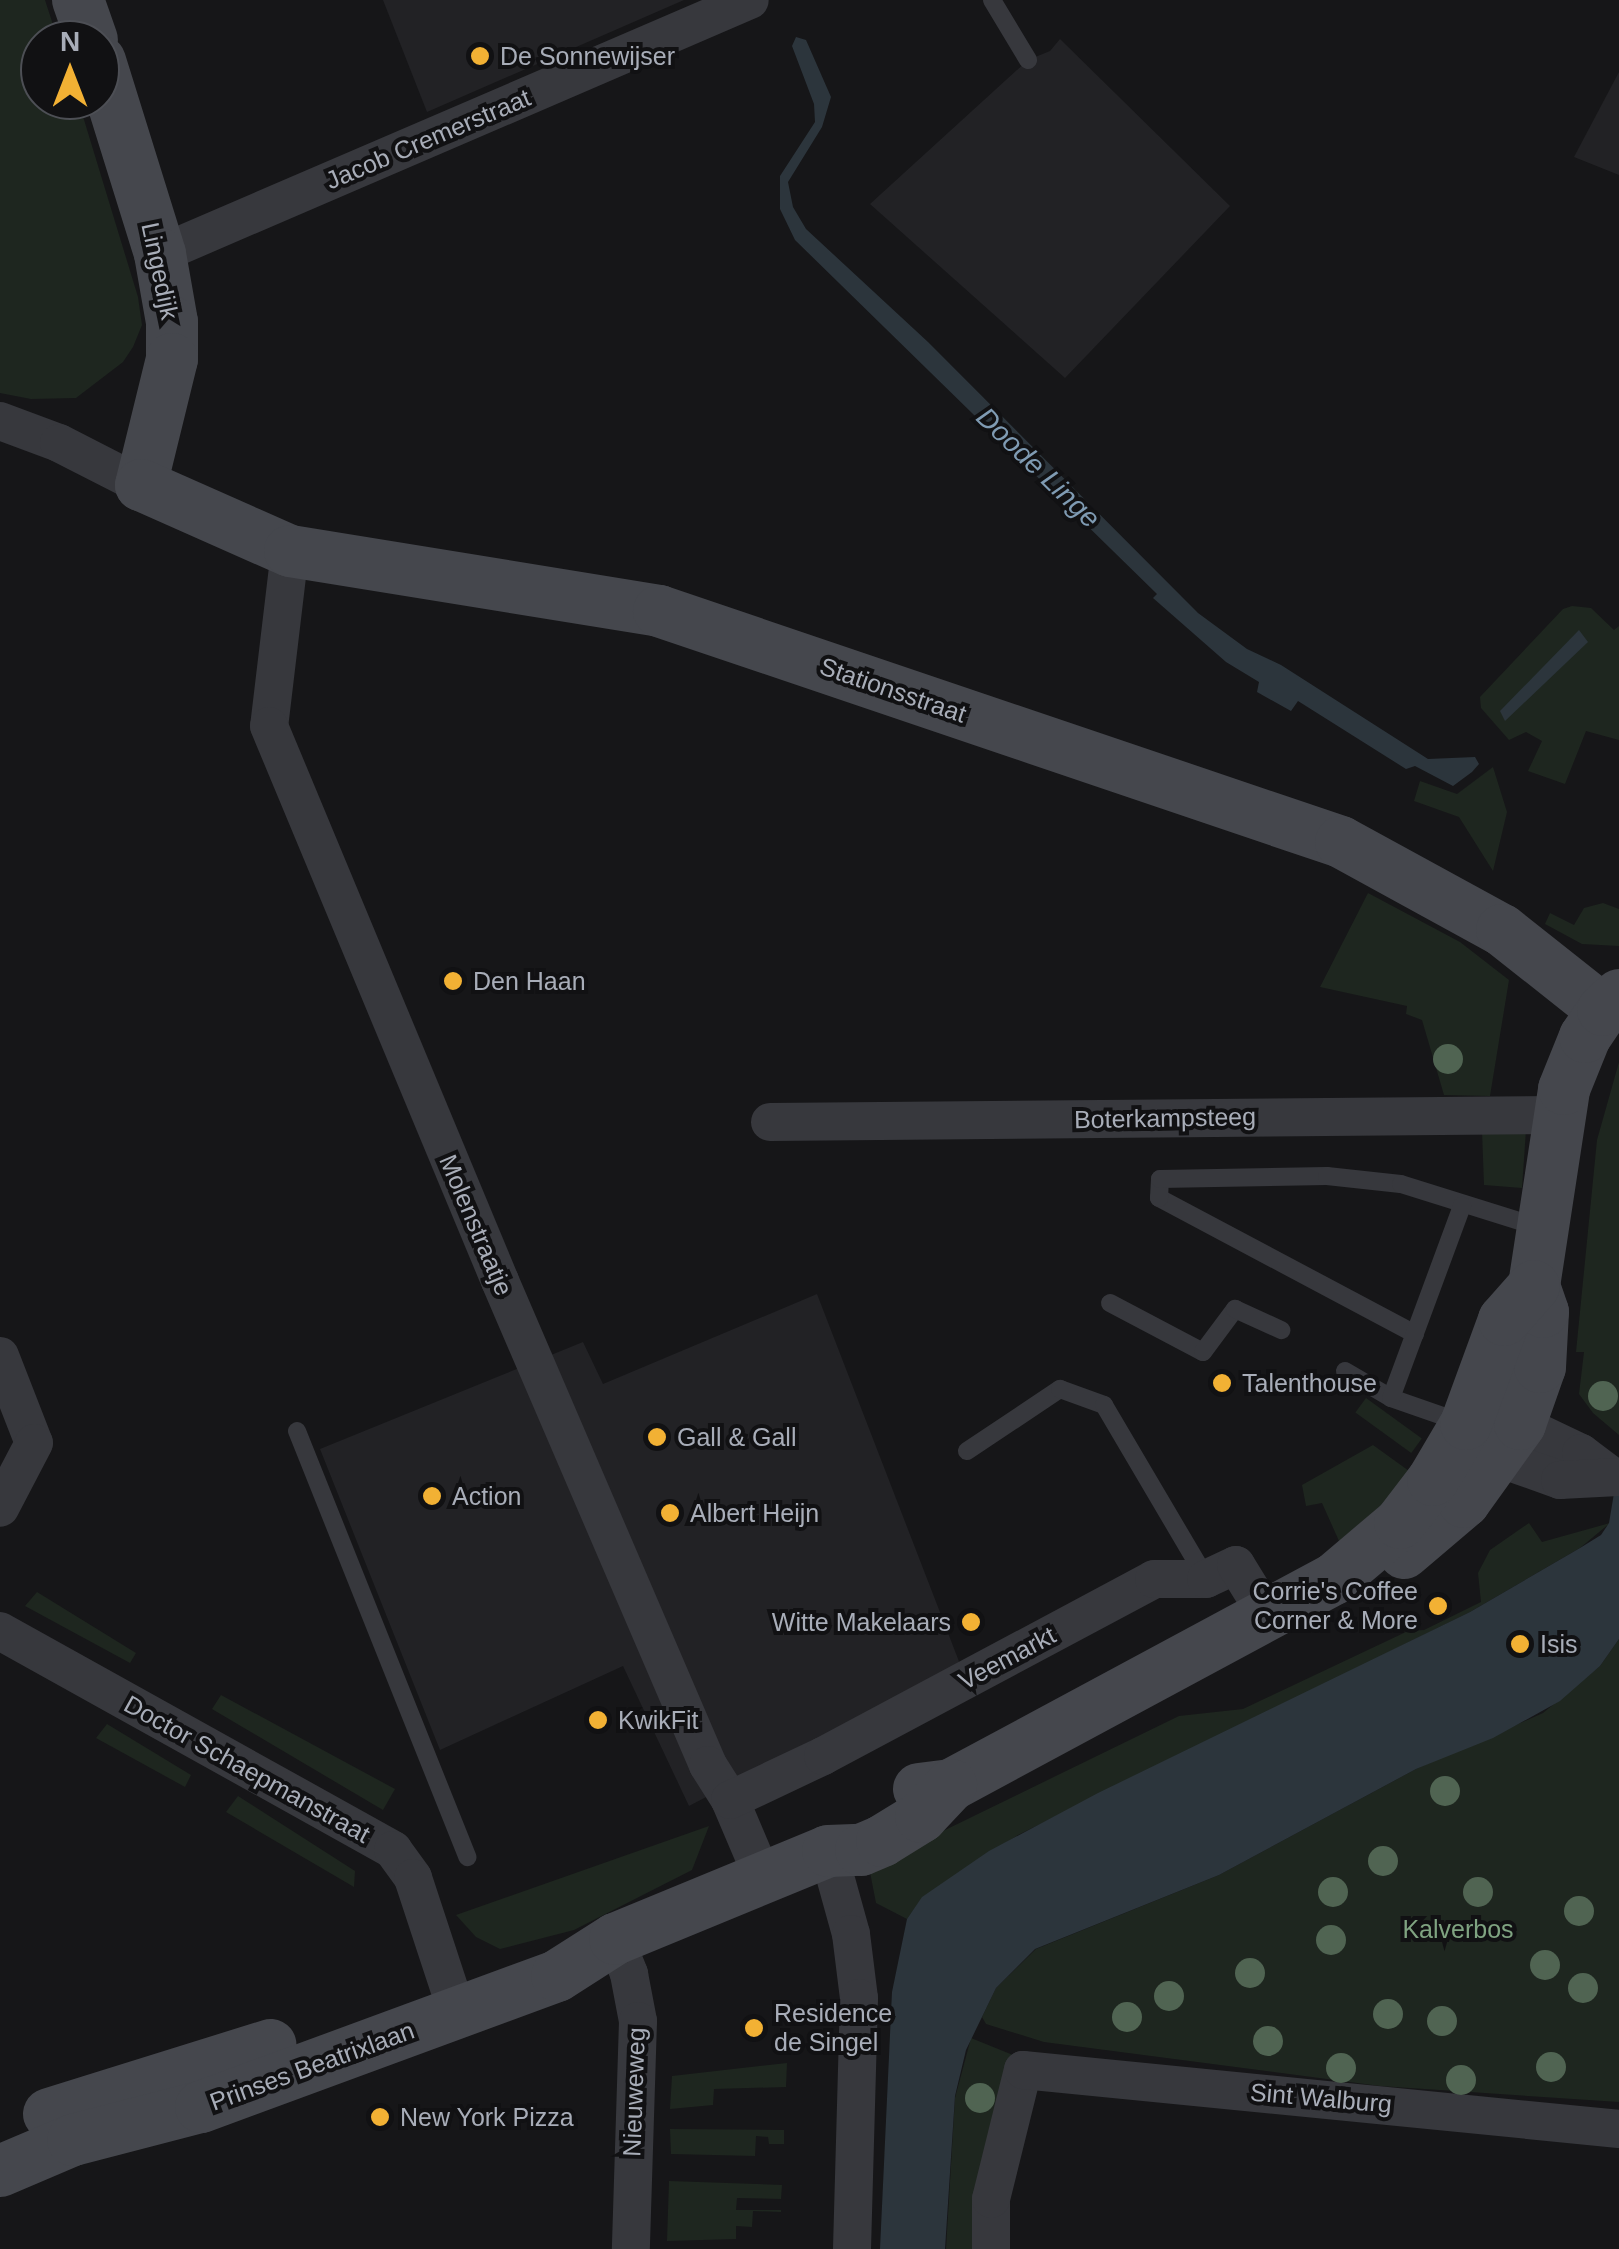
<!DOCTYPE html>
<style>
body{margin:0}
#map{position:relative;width:1619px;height:2249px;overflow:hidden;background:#161618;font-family:Helvetica,sans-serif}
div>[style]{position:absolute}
.built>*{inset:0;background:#222225}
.green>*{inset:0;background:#1e261f;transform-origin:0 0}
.water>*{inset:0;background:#2c353c}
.lane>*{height:18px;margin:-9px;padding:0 9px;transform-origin:9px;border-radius:9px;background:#37383d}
.street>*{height:38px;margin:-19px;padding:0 19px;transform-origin:19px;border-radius:19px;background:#37383d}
.secondary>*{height:52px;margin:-26px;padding:0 26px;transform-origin:26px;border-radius:26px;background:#45474d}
.trees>*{width:30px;height:30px;margin:-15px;border-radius:50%;background:#506452}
.dots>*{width:28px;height:28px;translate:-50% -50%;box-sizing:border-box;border:5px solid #111113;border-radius:50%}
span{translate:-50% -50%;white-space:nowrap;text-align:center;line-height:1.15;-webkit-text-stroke:8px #111113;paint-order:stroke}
.poi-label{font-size:25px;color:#a8adb8}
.left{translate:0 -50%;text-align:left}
.right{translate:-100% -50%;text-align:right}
.street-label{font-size:25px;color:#a8adb8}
.park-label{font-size:25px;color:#7fa381}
.water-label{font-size:28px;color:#7f9bb3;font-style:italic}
.north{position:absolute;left:20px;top:20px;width:100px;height:100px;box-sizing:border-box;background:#111113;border:2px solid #4d4f55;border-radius:50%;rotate:0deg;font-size:28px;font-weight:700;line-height:40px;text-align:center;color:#a8adb8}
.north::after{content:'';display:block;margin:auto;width:35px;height:45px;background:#f2b134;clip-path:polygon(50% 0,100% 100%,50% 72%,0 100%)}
</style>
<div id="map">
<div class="built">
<div style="clip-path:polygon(383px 0,684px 0,427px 112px)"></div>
<div style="clip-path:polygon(1060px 39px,1230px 206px,1065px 378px,870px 204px,1028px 60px,1050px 51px)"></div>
<div style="clip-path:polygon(1619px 72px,1619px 175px,1574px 157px)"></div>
<div style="clip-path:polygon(817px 1294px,960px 1664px,689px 1806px,623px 1666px,440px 1750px,320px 1449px,583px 1342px,603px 1384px)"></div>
</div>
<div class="green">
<div style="clip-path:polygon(0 0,45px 0,58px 40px,40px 40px,40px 100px,78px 100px,138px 297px,142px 325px,133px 347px,123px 362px,76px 398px,31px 399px,0 393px)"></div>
<div style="clip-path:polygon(1572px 606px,1591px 608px,1614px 630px,1619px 626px,1619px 740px,1586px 731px,1565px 784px,1528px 771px,1542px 741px,1526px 732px,1509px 740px,1481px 708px,1480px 697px,1563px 609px)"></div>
<div style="clip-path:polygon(1493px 767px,1507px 812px,1493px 871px,1459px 817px,1414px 801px,1420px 781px,1457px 794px)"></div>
<div style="clip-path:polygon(1368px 893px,1460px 942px,1509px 980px,1490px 1096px,1444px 1095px,1422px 1020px,1406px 1014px,1407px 1006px,1320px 987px)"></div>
<div style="clip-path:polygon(1603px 903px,1619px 909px,1619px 946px,1582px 944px,1545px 924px,1550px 913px,1574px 925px,1584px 908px)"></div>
<div style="clip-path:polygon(1619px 1062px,1619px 1435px,1593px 1413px,1579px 1394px,1584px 1352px,1576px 1352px,1597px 1140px)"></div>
<div style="clip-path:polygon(1526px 1130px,1522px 1188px,1484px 1185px,1482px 1131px)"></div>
<div style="left:1366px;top:1398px;width:69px;height:18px;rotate:36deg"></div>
<div style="clip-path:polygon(1373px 1445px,1416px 1476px,1339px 1541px,1322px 1503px,1306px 1506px,1302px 1485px)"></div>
<div style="clip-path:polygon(1529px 1523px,1542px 1542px,1610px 1523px,1580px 1548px,1470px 1612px,1018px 1835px,923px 1897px,907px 1919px,876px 1903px,869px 1867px,1179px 1716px,1243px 1709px,1408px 1631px,1424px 1630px,1481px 1602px,1478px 1573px,1490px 1550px)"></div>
<div style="clip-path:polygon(37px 1592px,136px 1653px,130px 1663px,25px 1606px)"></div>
<div style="clip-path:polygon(1619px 1639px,1619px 2102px,1380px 2086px,1044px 2042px,986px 2024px,982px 2017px,996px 1988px,1036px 1949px,1219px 1875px,1416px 1769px,1543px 1713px,1600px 1666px)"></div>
<div style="clip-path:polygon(221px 1695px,395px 1789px,383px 1810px,212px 1709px)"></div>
<div style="clip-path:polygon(107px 1724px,191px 1775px,185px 1787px,96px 1738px)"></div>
<div style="clip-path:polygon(238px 1796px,355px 1871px,354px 1887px,226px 1812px)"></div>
<div style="clip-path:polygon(709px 1826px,692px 1870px,574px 1930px,500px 1949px,476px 1937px,456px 1915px)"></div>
<div style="clip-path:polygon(971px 2038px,1013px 2055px,977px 2249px,946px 2249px,955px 2098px)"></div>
<div style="clip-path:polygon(787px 2063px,786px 2087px,714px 2089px,713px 2105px,670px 2109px,672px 2076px)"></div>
<div style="clip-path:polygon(670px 2129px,784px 2130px,784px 2144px,769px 2144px,768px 2137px,756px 2136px,755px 2156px,671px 2154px)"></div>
<div style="clip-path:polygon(669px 2181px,782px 2185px,781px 2199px,737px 2198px,736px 2210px,781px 2210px,781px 2212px,753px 2211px,752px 2227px,736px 2226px,736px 2239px,667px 2241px)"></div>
</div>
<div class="water">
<div style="clip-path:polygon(796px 37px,806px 40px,831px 97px,822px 127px,788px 182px,793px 207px,806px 229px,928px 342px,1198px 613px,1247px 649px,1281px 665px,1428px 759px,1475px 757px,1479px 764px,1472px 772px,1453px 786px,1415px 766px,1406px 769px,1298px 701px,1291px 711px,1257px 692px,1259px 682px,1226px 662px,1153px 598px,1157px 594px,795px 240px,780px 209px,780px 176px,815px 122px,814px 104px,792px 46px)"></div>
<div style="clip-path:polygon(1579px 630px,1588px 642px,1505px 721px,1500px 711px)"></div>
<div style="clip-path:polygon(1619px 1463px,1619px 1639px,1600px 1666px,1560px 1701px,1493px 1738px,1416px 1769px,1219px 1875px,1035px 1949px,996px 1988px,966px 2050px,955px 2096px,945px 2249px,880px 2249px,892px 1992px,907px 1919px,922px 1897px,989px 1851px,1098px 1793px,1470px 1612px,1580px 1548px,1601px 1535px,1609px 1523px)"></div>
</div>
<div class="lane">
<div style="left:992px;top:0;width:70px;rotate:59deg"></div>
<div style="left:1110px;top:1303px;width:105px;rotate:27.8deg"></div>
<div style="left:1203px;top:1352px;width:54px;rotate:-53.3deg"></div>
<div style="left:1235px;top:1309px;width:51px;rotate:24.5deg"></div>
<div style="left:1415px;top:1334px;width:290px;rotate:-152deg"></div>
<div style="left:1159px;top:1198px;width:19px;rotate:-87deg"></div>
<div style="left:1160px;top:1179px;width:167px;rotate:-1deg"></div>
<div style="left:1327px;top:1176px;width:74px;rotate:6.2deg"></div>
<div style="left:1401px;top:1184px;width:144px;rotate:17.4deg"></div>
<div style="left:1345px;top:1371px;width:53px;rotate:30.4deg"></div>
<div style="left:1391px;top:1398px;width:73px;rotate:19.2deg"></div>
<div style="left:1391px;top:1398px;width:205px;rotate:-69.7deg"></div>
<div style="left:297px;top:1431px;width:459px;rotate:68.2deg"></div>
<div style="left:967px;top:1451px;width:112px;rotate:-33.7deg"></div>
<div style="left:1060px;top:1389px;width:47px;rotate:20deg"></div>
<div style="left:1104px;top:1405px;width:201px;rotate:59.5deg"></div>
</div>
<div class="street">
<div style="left:160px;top:254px;width:642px;rotate:-23.29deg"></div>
<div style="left:0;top:421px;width:63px;rotate:20.4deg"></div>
<div style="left:59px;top:443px;width:92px;rotate:27.1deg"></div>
<div style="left:290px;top:551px;width:176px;rotate:96.8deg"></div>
<div style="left:269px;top:726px;width:601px;rotate:67.4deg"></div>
<div style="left:500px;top:1281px;width:527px;rotate:66.74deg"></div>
<div style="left:708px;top:1765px;width:41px;rotate:57.8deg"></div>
<div style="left:730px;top:1800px;width:87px;rotate:67deg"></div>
<div style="left:770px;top:1122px;width:789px;rotate:-0.51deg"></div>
<div style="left:0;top:1356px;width:93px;rotate:68.7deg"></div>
<div style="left:34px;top:1443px;width:73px;rotate:117.6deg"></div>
<div style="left:1498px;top:1424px;width:22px"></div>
<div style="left:1520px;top:1424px;width:68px;rotate:25.4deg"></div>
<div style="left:1581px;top:1453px;width:38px;rotate:37deg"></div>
<div style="left:1480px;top:1439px;width:26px;rotate:47deg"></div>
<div style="left:1498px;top:1458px;width:66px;rotate:19.5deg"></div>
<div style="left:1560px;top:1480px;width:59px;rotate:-2.9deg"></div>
<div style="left:0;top:1631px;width:450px;rotate:29.1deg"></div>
<div style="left:393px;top:1850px;width:34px;rotate:54deg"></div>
<div style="left:413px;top:1878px;width:141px;rotate:71.8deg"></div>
<div style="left:730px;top:1800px;width:103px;rotate:-25.3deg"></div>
<div style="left:823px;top:1756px;width:375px;rotate:-28.1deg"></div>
<div style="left:1154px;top:1579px;width:52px"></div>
<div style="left:1206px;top:1579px;width:33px;rotate:-25deg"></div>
<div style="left:1236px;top:1565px;width:61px;rotate:58.4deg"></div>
<div style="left:828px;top:1851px;width:86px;rotate:74.5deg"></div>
<div style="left:851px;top:1934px;width:64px;rotate:82.9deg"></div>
<div style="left:859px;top:1998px;width:251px;rotate:91.6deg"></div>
<div style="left:615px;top:1939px;width:38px;rotate:68deg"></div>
<div style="left:629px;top:1974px;width:48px;rotate:79.2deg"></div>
<div style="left:638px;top:2021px;width:228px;rotate:91.8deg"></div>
<div style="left:991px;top:2249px;width:50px;rotate:-90deg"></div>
<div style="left:991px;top:2199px;width:133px;rotate:-76.1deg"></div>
<div style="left:1023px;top:2070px;width:599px;rotate:5.65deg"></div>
</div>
<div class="secondary">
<div style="left:78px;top:0;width:42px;rotate:70.7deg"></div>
<div style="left:100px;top:61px;width:202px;rotate:72.7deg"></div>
<div style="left:160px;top:254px;width:69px;rotate:80deg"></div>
<div style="left:172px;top:322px;width:37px;rotate:90deg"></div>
<div style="left:172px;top:359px;width:130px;rotate:103.8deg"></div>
<div style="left:141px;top:485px;width:163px;rotate:23.9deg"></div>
<div style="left:290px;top:551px;width:374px;rotate:9.2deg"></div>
<div style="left:659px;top:611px;width:720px;rotate:18.71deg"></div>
<div style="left:1341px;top:842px;width:183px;rotate:28.7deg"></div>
<div style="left:1502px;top:930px;width:129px;rotate:38.4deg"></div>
<div style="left:1404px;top:1553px;width:79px;rotate:-40.4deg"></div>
<div style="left:1464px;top:1502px;width:96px;rotate:-54.3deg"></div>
<div style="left:1520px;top:1424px;width:60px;rotate:-70.7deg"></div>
<div style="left:1540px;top:1367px;width:55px;rotate:-86.9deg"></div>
<div style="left:1543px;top:1312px;width:28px;rotate:-109deg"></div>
<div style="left:1534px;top:1286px;width:199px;rotate:-81.3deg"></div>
<div style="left:1564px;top:1089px;width:56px;rotate:-68deg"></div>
<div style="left:1585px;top:1037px;width:32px;rotate:-56deg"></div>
<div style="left:1603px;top:1010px;width:22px;rotate:-43deg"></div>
<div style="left:919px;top:1789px;width:32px;rotate:-7deg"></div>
<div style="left:951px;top:1785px;width:435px;rotate:-28.3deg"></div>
<div style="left:1334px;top:1579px;width:87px;rotate:-40.3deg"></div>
<div style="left:1400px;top:1523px;width:54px;rotate:-52.5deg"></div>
<div style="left:1433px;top:1480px;width:65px;rotate:-59.5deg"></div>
<div style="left:1466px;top:1424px;width:111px;rotate:-69.9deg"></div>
<div style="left:1504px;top:1320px;width:45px;rotate:-48.6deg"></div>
<div style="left:49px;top:2114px;width:232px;rotate:-17.3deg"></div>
<div style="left:0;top:2171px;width:79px;rotate:-23deg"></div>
<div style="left:73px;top:2140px;width:132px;rotate:-14.5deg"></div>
<div style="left:201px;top:2107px;width:379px;rotate:-20.2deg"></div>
<div style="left:557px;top:1976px;width:69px;rotate:-32.5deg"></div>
<div style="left:615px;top:1939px;width:230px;rotate:-22.4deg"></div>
<div style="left:828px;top:1851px;width:33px;rotate:-2deg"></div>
<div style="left:861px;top:1850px;width:23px;rotate:-23deg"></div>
<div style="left:882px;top:1841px;width:46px;rotate:-31.6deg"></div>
<div style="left:921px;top:1817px;width:44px;rotate:-46.8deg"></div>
</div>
<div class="trees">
<div style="left:1448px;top:1059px"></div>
<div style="left:1603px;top:1396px"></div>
<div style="left:1445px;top:1791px"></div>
<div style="left:1383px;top:1861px"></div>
<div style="left:1333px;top:1892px"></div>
<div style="left:1478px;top:1892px"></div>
<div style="left:1579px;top:1911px"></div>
<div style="left:1331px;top:1940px"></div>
<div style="left:1545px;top:1965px"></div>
<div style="left:1250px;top:1973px"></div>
<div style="left:1583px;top:1988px"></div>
<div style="left:1169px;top:1996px"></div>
<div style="left:1388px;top:2014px"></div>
<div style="left:1127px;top:2017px"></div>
<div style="left:1442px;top:2021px"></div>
<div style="left:1268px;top:2041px"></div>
<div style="left:1551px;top:2067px"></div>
<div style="left:1341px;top:2068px"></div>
<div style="left:1461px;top:2080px"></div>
<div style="left:980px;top:2098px"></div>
</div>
<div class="dots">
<div style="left:480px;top:56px;background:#f2b134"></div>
<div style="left:453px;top:981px;background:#f2b134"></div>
<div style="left:1222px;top:1383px;background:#f2b134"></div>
<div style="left:657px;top:1437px;background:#f2b134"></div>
<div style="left:432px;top:1496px;background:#f2b134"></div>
<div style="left:670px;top:1513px;background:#f2b134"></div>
<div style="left:1438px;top:1606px;background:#f2b134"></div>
<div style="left:971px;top:1622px;background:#f2b134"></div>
<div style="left:1520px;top:1644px;background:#f2b134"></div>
<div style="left:598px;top:1720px;background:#f2b134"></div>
<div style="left:754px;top:2028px;background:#f2b134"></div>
<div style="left:380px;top:2117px;background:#f2b134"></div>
</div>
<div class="poi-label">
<span class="left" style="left:500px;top:56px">De Sonnewijser</span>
<span class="left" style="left:473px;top:981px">Den Haan</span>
<span class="left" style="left:1242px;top:1383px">Talenthouse</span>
<span class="left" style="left:677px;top:1437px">Gall &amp; Gall</span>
<span class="left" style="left:452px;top:1496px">Action</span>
<span class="left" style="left:690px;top:1513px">Albert Heijn</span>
<span class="right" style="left:1418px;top:1606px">Corrie's Coffee<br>Corner &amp; More</span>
<span class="right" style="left:951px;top:1622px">Witte Makelaars</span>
<span class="left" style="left:1540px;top:1644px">Isis</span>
<span class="left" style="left:618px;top:1720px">KwikFit</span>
<span class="left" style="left:774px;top:2028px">Residence<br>de Singel</span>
<span class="left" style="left:400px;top:2117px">New York Pizza</span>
</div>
<div class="street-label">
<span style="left:428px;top:139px;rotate:-23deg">Jacob Cremerstraat</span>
<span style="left:160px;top:271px;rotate:78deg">Lingedijk</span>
<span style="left:893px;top:690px;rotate:19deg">Stationsstraat</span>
<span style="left:1165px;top:1118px;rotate:-1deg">Boterkampsteeg</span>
<span style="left:476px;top:1225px;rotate:67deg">Molenstraatje</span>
<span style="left:1007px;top:1658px;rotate:-28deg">Veemarkt</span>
<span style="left:247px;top:1769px;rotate:29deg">Doctor Schaepmanstraat</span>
<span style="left:312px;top:2066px;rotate:-20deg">Prinses Beatrixlaan</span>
<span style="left:634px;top:2092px;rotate:-88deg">Nieuweweg</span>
<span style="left:1321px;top:2098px;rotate:5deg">Sint Walburg</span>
</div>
<div class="park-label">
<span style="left:1458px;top:1929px">Kalverbos</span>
</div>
<div class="water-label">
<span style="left:1038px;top:468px;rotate:44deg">Doode Linge</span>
</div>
<div class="north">N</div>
</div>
